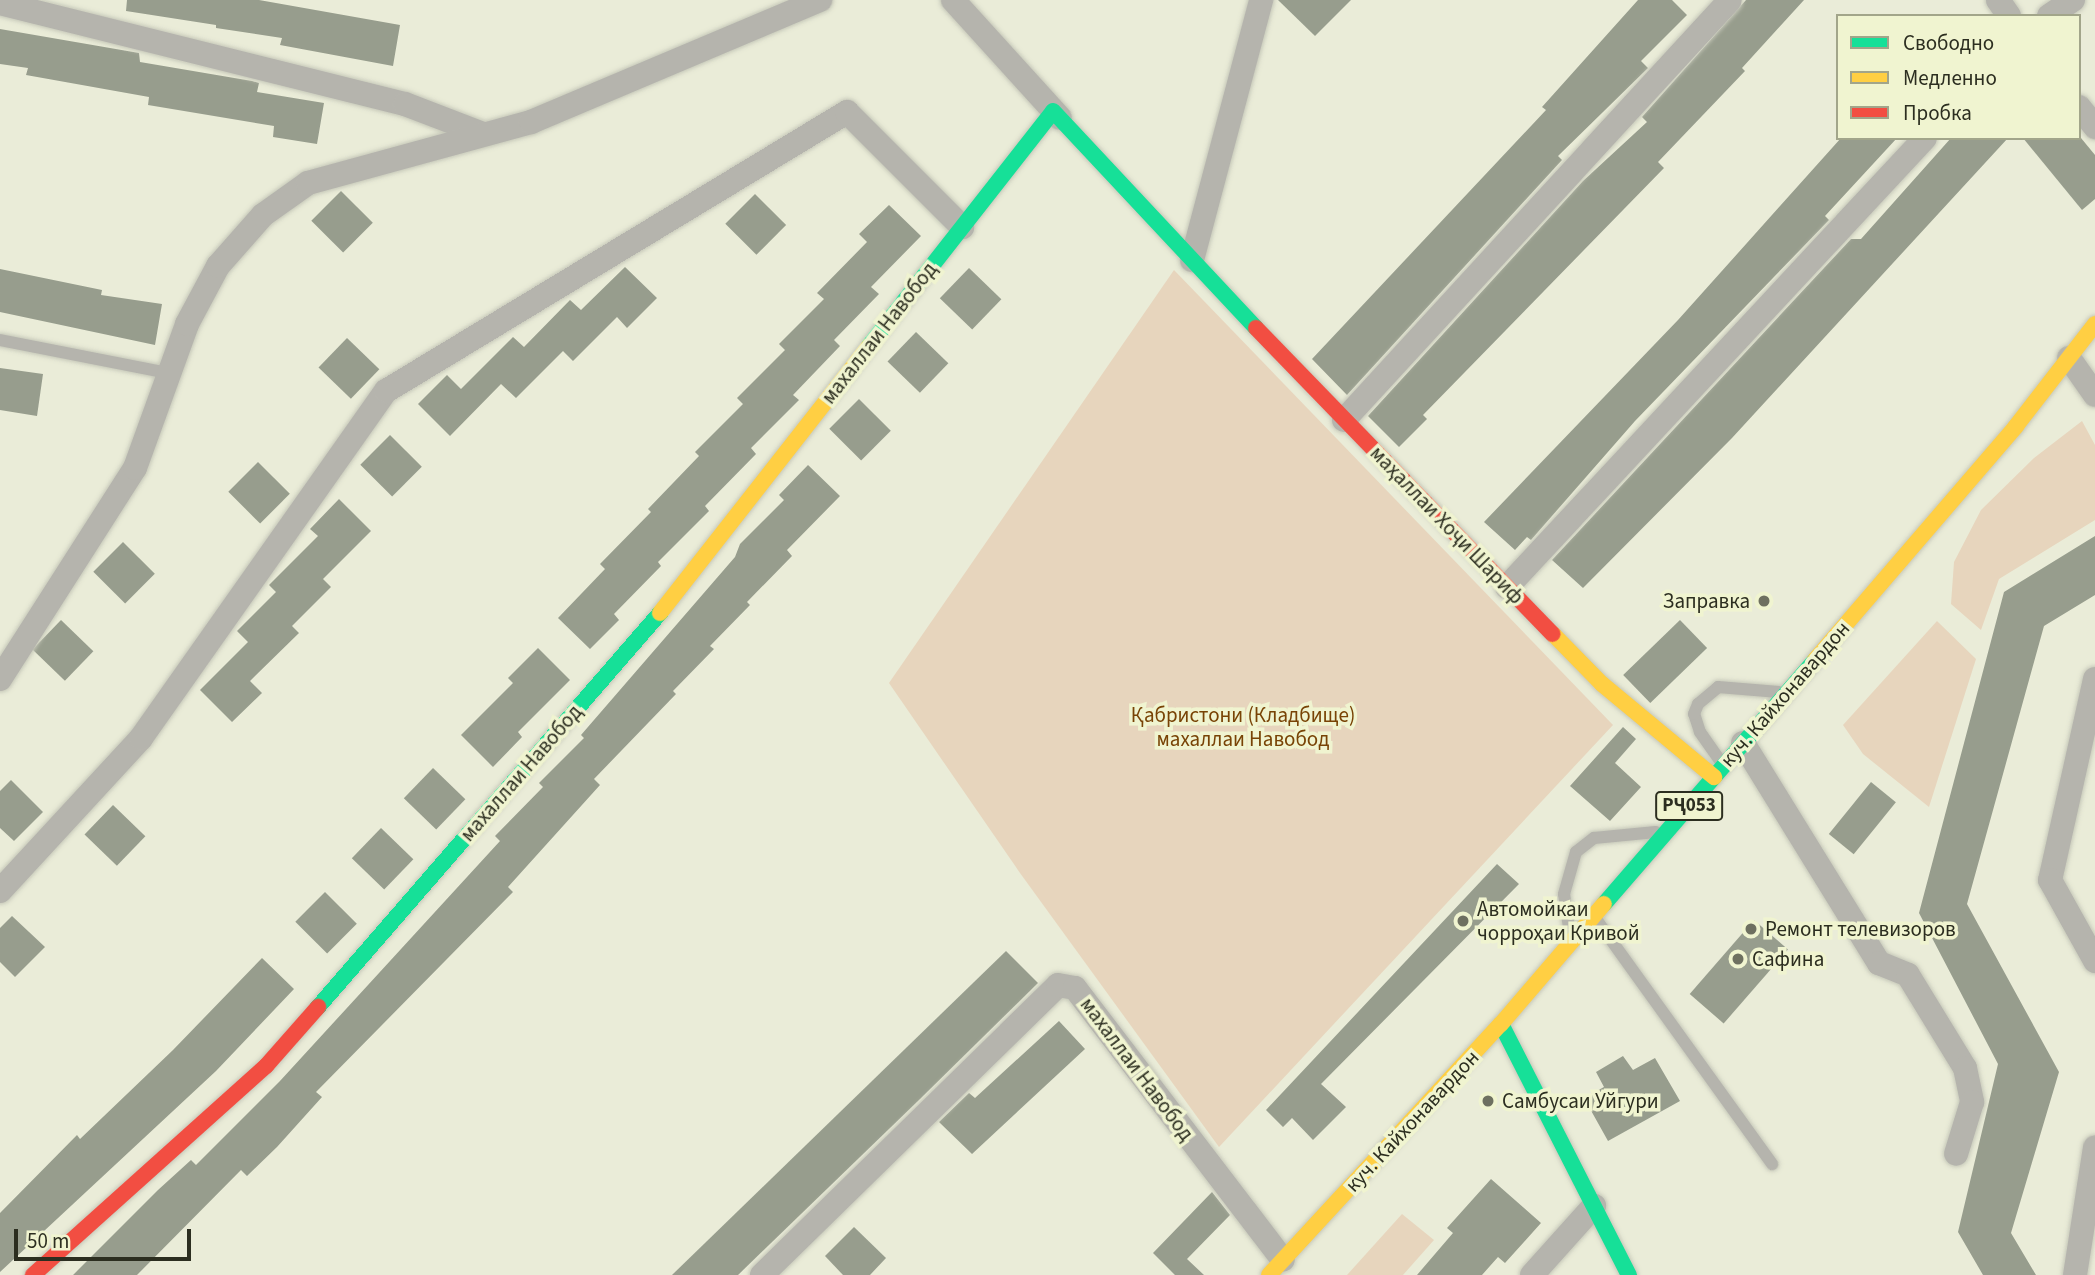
<!DOCTYPE html>
<meta charset="utf-8">
<style>
body{margin:0}
#map{position:relative;width:2095px;height:1275px;overflow:hidden;background:#eaecd8;font-family:"Source Sans 3",sans-serif}
div>[style]{position:absolute}
.green>*{inset:0;background:#e7d5bd}
.building>*{inset:0;background:#979d8d;transform-origin:0 0}
.roads{filter:drop-shadow(0 0 2px #c6c8b9) drop-shadow(0 0 2px #c6c8b9)}
.lane>*{height:12px;margin:-6px;padding:0 6px;transform-origin:6px;border-radius:6px;background:#b5b4ad}
.street>*{height:24px;margin:-12px;padding:0 12px;transform-origin:12px;border-radius:12px;background:#b5b4ad}
.fast>*{height:16px;margin:-8px;padding:0 8px;transform-origin:8px;border-radius:8px;background:#16e098}
.slow>*{height:16px;margin:-8px;padding:0 8px;transform-origin:8px;border-radius:8px;background:#ffcf43}
.jam>*{height:16px;margin:-8px;padding:0 8px;transform-origin:8px;border-radius:8px;background:#f24e42}
.dots>*{width:19px;height:19px;translate:-50% -50%;box-sizing:border-box;border:4px solid #f0f4d0;border-radius:50%}
span{translate:-50% -50%;white-space:nowrap;text-align:center;line-height:1.15;-webkit-text-stroke:7px #f0f4d0;paint-order:stroke}
.shield-label span{padding:2px 5px;background:#f0f4d0;border:2px solid;border-radius:5px;-webkit-text-stroke-width:0}
.shield-label{font-size:19px;color:#2c2e20;font-weight:700}
.street-label{font-size:21px;color:#2c2e20}
.poi-label{font-size:21px;color:#2c2e20}
.right{translate:-100% -50%;text-align:right}
.left{translate:0 -50%;text-align:left}
.park-label{font-size:21px;color:#784305}
.legend{position:absolute;left:1836px;top:14px;width:245px;height:126px;box-sizing:border-box;background:#f0f4d0;border:2px solid #a2a58a;margin:0;padding:9px 12px;list-style:none;font-size:21px;color:#2c2e20}
.legend li{display:flex;align-items:center;gap:14px;height:35px}
.legend b{width:35px;border:2px solid #a2a58a}
.scale{position:absolute;left:14px;top:1229px;width:177px;height:32px;box-sizing:border-box;border:4px solid #2c2e20;border-top:0;padding-left:9px;font-size:21px;line-height:24px;white-space:nowrap;color:#2c2e20;-webkit-text-stroke:5px #f0f4d0;paint-order:stroke}
</style>
<div id="map">
<div class="green">
<div style="clip-path:polygon(1174px 270px,1613px 725px,1219px 1147px,1020px 873px,889px 683px)"></div>
<div style="clip-path:polygon(2082px 421px,2095px 445px,2095px 520px,1999px 579px,1981px 630px,1951px 604px,1954px 562px,1981px 510px,2034px 458px)"></div>
<div style="clip-path:polygon(1937px 621px,1976px 659px,1929px 807px,1863px 754px,1843px 725px)"></div>
<div style="clip-path:polygon(1402px 1214px,1434px 1240px,1403px 1275px,1347px 1275px)"></div>
</div>
<div class="building">
<div style="clip-path:polygon(127px 0,259px 0,400px 25px,393px 66px,280px 45px,282px 38px,216px 28px,216px 25px,126px 11px)"></div>
<div style="clip-path:polygon(1278px 0,1351px 0,1315px 36px)"></div>
<div style="clip-path:polygon(1638px 0,1672px 0,1687px 15px,1641px 61px,1648px 68px,1558px 156px,1562px 160px,1347px 395px,1312px 359px,1546px 110px,1542px 107px)"></div>
<div style="clip-path:polygon(1746px 0,1804px 0,1742px 68px,1745px 71px,1658px 162px,1664px 168px,1423px 415px,1427px 419px,1399px 447px,1368px 416px,1583px 181px,1647px 122px,1642px 117px)"></div>
<div style="clip-path:polygon(0 29px,139px 53px,140px 62px,252px 81px,259px 83px,257px 92px,324px 103px,317px 144px,273px 137px,274px 126px,148px 105px,149px 97px,26px 75px,28px 68px,0 64px)"></div>
<div style="clip-path:polygon(1841px 138px,1897px 138px,1825px 216px,1829px 220px,1635px 421px,1531px 540px,1527px 537px,1515px 550px,1484px 522px,1678px 320px)"></div>
<div style="clip-path:polygon(1951px 138px,2008px 138px,1732px 438px,1583px 588px,1552px 560px,1851px 239px,1861px 239px)"></div>
<div style="clip-path:polygon(2023px 138px,2081px 138px,2095px 155px,2095px 199px,2082px 210px)"></div>
<div style="left:341px;top:191px;width:45px;height:42px;rotate:45deg"></div>
<div style="left:755px;top:194px;width:44px;height:42px;rotate:45deg"></div>
<div style="clip-path:polygon(889px 205px,921px 236px,871px 287px,879px 294px,834px 340px,840px 346px,793px 395px,799px 400px,751px 448px,756px 454px,705px 506px,709px 511px,658px 562px,661px 566px,614px 614px,619px 620px,590px 649px,558px 618px,605px 569px,600px 564px,651px 512px,648px 509px,699px 456px,695px 452px,743px 404px,737px 398px,785px 350px,779px 344px,824px 299px,817px 293px,867px 242px,859px 234px)"></div>
<div style="clip-path:polygon(625px 267px,657px 298px,627px 328px,617px 317px,573px 361px,563px 351px,516px 398px,501px 384px,450px 436px,418px 404px,447px 375px,461px 389px,513px 337px,524px 347px,570px 300px,581px 310px)"></div>
<div style="left:969px;top:268px;width:45px;height:42px;rotate:44deg"></div>
<div style="clip-path:polygon(0 269px,102px 290px,101px 295px,162px 304px,155px 345px,0 312px)"></div>
<div style="left:916px;top:332px;width:45px;height:41px;rotate:44deg"></div>
<div style="left:347px;top:338px;width:45px;height:41px;rotate:44deg"></div>
<div style="clip-path:polygon(0 368px,43px 374px,37px 416px,0 410px)"></div>
<div style="left:859px;top:399px;width:45px;height:42px;rotate:45deg"></div>
<div style="left:390px;top:435px;width:45px;height:42px;rotate:45deg"></div>
<div style="left:258px;top:462px;width:45px;height:42px;rotate:45deg"></div>
<div style="clip-path:polygon(808px 465px,840px 496px,787px 550px,792px 556px,747px 602px,750px 605px,710px 646px,714px 649px,673px 691px,676px 694px,594px 779px,600px 785px,508px 887px,513px 892px,316px 1092px,322px 1097px,277px 1147px,247px 1176px,241px 1170px,137px 1275px,73px 1275px,158px 1190px,191px 1160px,196px 1165px,280px 1081px,500px 841px,495px 836px,543px 787px,539px 783px,584px 738px,581px 735px,735px 557px,740px 544px,784px 500px,779px 495px)"></div>
<div style="clip-path:polygon(339px 499px,371px 531px,323px 579px,331px 587px,292px 626px,299px 633px,250px 681px,262px 693px,232px 722px,200px 690px,248px 642px,237px 631px,276px 592px,269px 585px,318px 536px,310px 529px)"></div>
<div style="clip-path:polygon(2095px 536px,2095px 595px,2044px 626px,1967px 904px,2059px 1072px,2011px 1233px,2036px 1275px,1983px 1275px,1958px 1232px,1998px 1064px,1919px 913px,2004px 592px)"></div>
<div style="left:123px;top:542px;width:45px;height:42px;rotate:45deg"></div>
<div style="left:61px;top:620px;width:45px;height:41px;rotate:44deg"></div>
<div style="left:1680px;top:620px;width:39px;height:79px;rotate:46deg"></div>
<div style="clip-path:polygon(538px 648px,570px 680px,518px 732px,522px 737px,493px 767px,461px 735px,513px 683px,508px 678px)"></div>
<div style="clip-path:polygon(1623px 727px,1636px 739px,1615px 763px,1641px 787px,1610px 821px,1570px 786px)"></div>
<div style="left:433px;top:768px;width:45px;height:42px;rotate:44deg"></div>
<div style="clip-path:polygon(11px 780px,43px 812px,14px 841px,0 828px,0 791px)"></div>
<div style="left:1871px;top:782px;width:32px;height:67px;rotate:39deg"></div>
<div style="left:113px;top:805px;width:45px;height:41px;rotate:44deg"></div>
<div style="left:381px;top:828px;width:45px;height:42px;rotate:44deg"></div>
<div style="clip-path:polygon(1497px 864px,1519px 884px,1321px 1084px,1346px 1107px,1313px 1140px,1292px 1118px,1283px 1127px,1266px 1110px)"></div>
<div style="left:325px;top:892px;width:45px;height:42px;rotate:45deg"></div>
<div style="clip-path:polygon(12px 916px,45px 947px,15px 977px,0 962px,0 928px)"></div>
<div style="left:1754px;top:920px;width:45px;height:98px;rotate:41deg"></div>
<div style="clip-path:polygon(1006px 951px,1038px 983px,918px 1101px,738px 1275px,672px 1275px)"></div>
<div style="clip-path:polygon(262px 958px,294px 989px,216px 1071px,0 1272px,0 1213px,77px 1135px,80px 1139px,173px 1050px)"></div>
<div style="clip-path:polygon(1059px 1021px,1085px 1049px,972px 1154px,939px 1122px,969px 1093px,975px 1098px)"></div>
<div style="clip-path:polygon(1623px 1056px,1633px 1070px,1655px 1058px,1680px 1101px,1608px 1141px,1584px 1098px,1604px 1087px,1596px 1072px)"></div>
<div style="clip-path:polygon(1491px 1179px,1541px 1223px,1505px 1263px,1498px 1257px,1482px 1275px,1417px 1275px,1453px 1233px,1447px 1228px)"></div>
<div style="clip-path:polygon(1212px 1192px,1230px 1215px,1187px 1259px,1204px 1275px,1175px 1275px,1153px 1253px)"></div>
<div style="clip-path:polygon(854px 1227px,886px 1258px,870px 1275px,843px 1275px,825px 1256px)"></div>
</div>
<div class="roads">
<div class="lane">
<div style="left:0;top:340px;width:171px;rotate:11.1deg"></div>
<div style="left:1721px;top:762px;width:37px;rotate:-125deg"></div>
<div style="left:1700px;top:732px;width:19px;rotate:-108deg"></div>
<div style="left:1694px;top:714px;width:11px;rotate:-68deg"></div>
<div style="left:1698px;top:704px;width:26px;rotate:-40deg"></div>
<div style="left:1718px;top:687px;width:61px;rotate:4.7deg"></div>
<div style="left:1596px;top:919px;width:302px;rotate:54.3deg"></div>
<div style="left:1570px;top:934px;width:40px;rotate:-98.5deg"></div>
<div style="left:1564px;top:894px;width:44px;rotate:-74.1deg"></div>
<div style="left:1576px;top:852px;width:23px;rotate:-38deg"></div>
<div style="left:1594px;top:838px;width:62px;rotate:-5.5deg"></div>
</div>
<div class="street">
<div style="left:953px;top:0;width:159px;rotate:47.8deg"></div>
<div style="left:1998px;top:0;width:19px;rotate:55deg"></div>
<div style="left:0;top:3px;width:417px;rotate:14deg"></div>
<div style="left:405px;top:104px;width:84px;rotate:21deg"></div>
<div style="left:2049px;top:16px;width:29px;rotate:-34deg"></div>
<div style="left:2079px;top:107px;width:26px;rotate:51deg"></div>
<div style="left:1192px;top:260px;width:269px;rotate:-75.1deg"></div>
<div style="left:2069px;top:358px;width:45px;rotate:54.9deg"></div>
<div style="left:1344px;top:420px;width:570px;rotate:-47.42deg"></div>
<div style="left:1507px;top:587px;width:613px;rotate:-47.05deg"></div>
<div style="left:0;top:679px;width:250px;rotate:-57.4deg"></div>
<div style="left:135px;top:468px;width:153px;rotate:-70.1deg"></div>
<div style="left:187px;top:324px;width:66px;rotate:-61.9deg"></div>
<div style="left:218px;top:266px;width:68px;rotate:-48.6deg"></div>
<div style="left:263px;top:215px;width:55px;rotate:-35.4deg"></div>
<div style="left:308px;top:183px;width:231px;rotate:-15.3deg"></div>
<div style="left:531px;top:122px;width:314px;rotate:-22.9deg"></div>
<div style="left:2095px;top:679px;width:206px;rotate:102.6deg"></div>
<div style="left:2050px;top:880px;width:93px;rotate:60.9deg"></div>
<div style="left:1743px;top:743px;width:259px;rotate:58.3deg"></div>
<div style="left:1879px;top:963px;width:31px;rotate:22deg"></div>
<div style="left:1908px;top:975px;width:109px;rotate:58.5deg"></div>
<div style="left:1965px;top:1068px;width:35px;rotate:78deg"></div>
<div style="left:1972px;top:1102px;width:54px;rotate:107.1deg"></div>
<div style="left:0;top:891px;width:208px;rotate:-47.3deg"></div>
<div style="left:141px;top:738px;width:425px;rotate:-54.8deg"></div>
<div style="left:386px;top:391px;width:539px;rotate:-31.18deg"></div>
<div style="left:847px;top:112px;width:163px;rotate:45deg"></div>
<div style="left:762px;top:1275px;width:414px;rotate:-44.4deg"></div>
<div style="left:1058px;top:985px;width:17px;rotate:10deg"></div>
<div style="left:1075px;top:988px;width:342px;rotate:52.6deg"></div>
<div style="left:1532px;top:1275px;width:93px;rotate:-48.1deg"></div>
<div style="left:2075px;top:1275px;width:129px;rotate:-81.1deg"></div>
</div>
<div class="fast">
<div style="left:869px;top:346px;width:298px;rotate:-51.9deg"></div>
<div style="left:1053px;top:111px;width:297px;rotate:46.9deg"></div>
<div style="left:1604px;top:904px;width:323px;rotate:-49.1deg"></div>
<div style="left:318px;top:1007px;width:522px;rotate:-49.04deg"></div>
<div style="left:1501px;top:1024px;width:282px;rotate:63deg"></div>
</div>
<div class="slow">
<div style="left:660px;top:613px;width:339px;rotate:-51.9deg"></div>
<div style="left:1553px;top:634px;width:70px;rotate:45.6deg"></div>
<div style="left:1602px;top:684px;width:146px;rotate:39.7deg"></div>
<div style="left:1815px;top:660px;width:308px;rotate:-49.3deg"></div>
<div style="left:2016px;top:426px;width:129px;rotate:-52.2deg"></div>
<div style="left:1269px;top:1275px;width:342px;rotate:-47.3deg"></div>
<div style="left:1501px;top:1024px;width:158px;rotate:-49.4deg"></div>
</div>
<div class="jam">
<div style="left:1256px;top:328px;width:426px;rotate:45.9deg"></div>
<div style="left:33px;top:1275px;width:313px;rotate:-41.9deg"></div>
<div style="left:266px;top:1066px;width:79px;rotate:-48.6deg"></div>
</div>
</div>
<div class="dots">
<div style="left:1764px;top:601px;background:#6e7060"></div>
<div style="left:1463px;top:921px;background:#6e7060"></div>
<div style="left:1751px;top:929px;background:#6e7060"></div>
<div style="left:1738px;top:959px;background:#6e7060"></div>
<div style="left:1488px;top:1101px;background:#6e7060"></div>
</div>
<div class="shield-label">
<span style="left:1689px;top:806px">РҶ053</span>
</div>
<div class="street-label">
<span style="left:879px;top:333px;rotate:-52deg">махаллаи Навобод</span>
<span style="left:1447px;top:525px;rotate:46deg">маҳаллаи Хоҷи Шариф</span>
<span style="left:1785px;top:694px;rotate:-49deg">куч. Кайхонавардон</span>
<span style="left:521px;top:773px;rotate:-49deg">махаллаи Навобод</span>
<span style="left:1137px;top:1069px;rotate:53deg">махаллаи Навобод</span>
<span style="left:1412px;top:1121px;rotate:-47deg">куч. Кайхонавардон</span>
</div>
<div class="poi-label">
<span class="right" style="left:1750px;top:601px">Заправка</span>
<span class="left" style="left:1477px;top:921px">Автомойкаи<br>чорроҳаи Кривой</span>
<span class="left" style="left:1765px;top:929px">Ремонт телевизоров</span>
<span class="left" style="left:1752px;top:959px">Сафина</span>
<span class="left" style="left:1502px;top:1101px">Самбусаи Уйгури</span>
</div>
<div class="park-label">
<span style="left:1243px;top:727px">Қабристони (Кладбище)<br>махаллаи Навобод</span>
</div>
<ul class="legend">
<li><b style="height:9px;background:#16e098"></b>Свободно</li>
<li><b style="height:9px;background:#ffcf43"></b>Медленно</li>
<li><b style="height:9px;background:#f24e42"></b>Пробка</li>
</ul>
<div class="scale">50 m</div>
</div>
